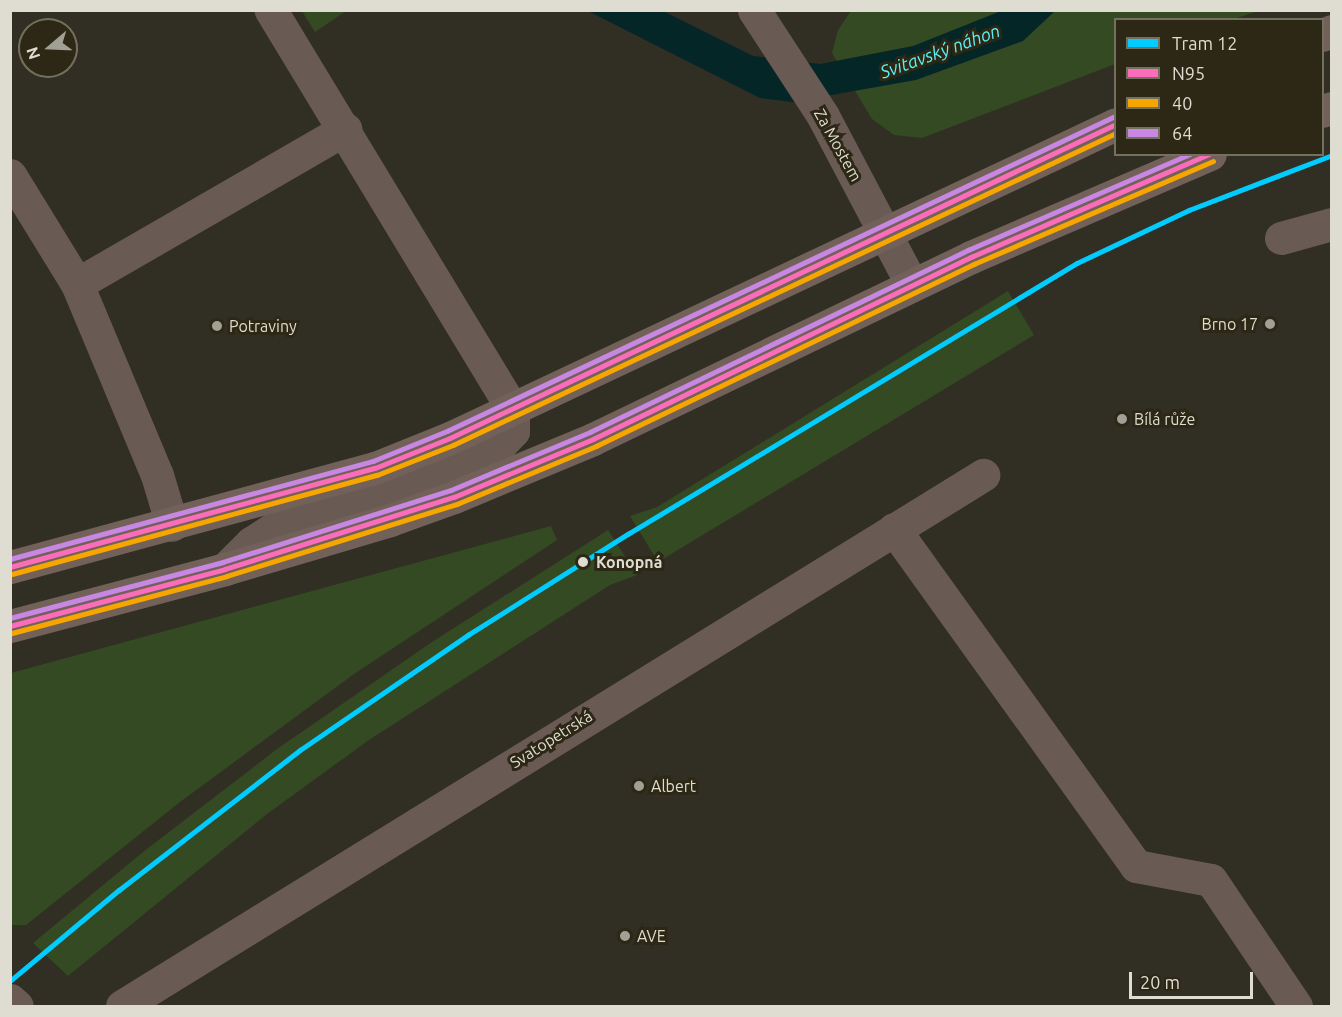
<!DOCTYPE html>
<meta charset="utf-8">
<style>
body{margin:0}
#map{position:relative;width:1342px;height:1017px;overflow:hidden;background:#312e24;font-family:Ubuntu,sans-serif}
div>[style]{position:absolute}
.green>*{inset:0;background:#344a23}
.water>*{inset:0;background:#052626}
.minor>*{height:33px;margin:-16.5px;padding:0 16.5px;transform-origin:16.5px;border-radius:16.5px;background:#6a5a54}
.major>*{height:33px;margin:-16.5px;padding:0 16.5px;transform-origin:16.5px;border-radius:16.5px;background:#726158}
.bus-1>*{height:4.5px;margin:-2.25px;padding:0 2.25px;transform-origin:2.25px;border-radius:2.25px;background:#fb6dba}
.bus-2>*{height:4.5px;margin:-2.25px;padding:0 2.25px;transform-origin:2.25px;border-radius:2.25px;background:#f7a600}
.bus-3>*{height:4.5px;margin:-2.25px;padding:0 2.25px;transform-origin:2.25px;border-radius:2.25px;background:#c787e3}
.tram-1>*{height:4.5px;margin:-2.25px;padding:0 2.25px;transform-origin:2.25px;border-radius:2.25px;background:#0cf}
.dots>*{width:16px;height:16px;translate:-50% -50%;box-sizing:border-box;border:3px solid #2c2815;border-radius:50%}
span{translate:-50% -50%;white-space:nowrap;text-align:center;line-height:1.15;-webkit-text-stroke:6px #2c2815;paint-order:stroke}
.street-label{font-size:16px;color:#dfdcd1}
.poi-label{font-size:16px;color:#dfdcd1}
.right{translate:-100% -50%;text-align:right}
.left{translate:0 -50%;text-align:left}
.stop-label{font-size:16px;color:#dfdcd1;font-weight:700}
.water-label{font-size:18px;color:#57f4f8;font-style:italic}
.frame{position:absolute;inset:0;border:12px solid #dfdcd1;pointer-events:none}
.legend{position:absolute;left:1114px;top:18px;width:210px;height:138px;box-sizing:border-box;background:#2c2815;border:2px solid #747060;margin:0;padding:8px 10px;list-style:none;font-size:18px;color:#dfdcd1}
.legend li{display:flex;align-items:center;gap:12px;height:30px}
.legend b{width:30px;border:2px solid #747060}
.north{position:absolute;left:18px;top:18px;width:60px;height:60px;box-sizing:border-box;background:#2c2815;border:2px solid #747060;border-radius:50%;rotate:251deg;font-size:16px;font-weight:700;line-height:24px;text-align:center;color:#dfdcd1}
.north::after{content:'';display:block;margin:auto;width:21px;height:27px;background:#a29f94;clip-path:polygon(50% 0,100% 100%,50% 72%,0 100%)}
.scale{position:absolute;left:1129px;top:972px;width:124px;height:27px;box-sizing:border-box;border:3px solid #dfdcd1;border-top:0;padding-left:8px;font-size:18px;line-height:21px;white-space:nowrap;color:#dfdcd1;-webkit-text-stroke:4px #2c2815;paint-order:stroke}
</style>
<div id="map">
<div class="green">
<div style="clip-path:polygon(302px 11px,346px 11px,315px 32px)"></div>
<div style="clip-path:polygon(851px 11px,1258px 11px,1234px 19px,1116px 20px,1115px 64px,922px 138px,894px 135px,872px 119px,832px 53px,838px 30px)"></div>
<div style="clip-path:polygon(1008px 291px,1034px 335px,658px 562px,630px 516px,657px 507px)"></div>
<div style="clip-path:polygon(551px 526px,557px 540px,354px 674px,180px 802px,26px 925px,11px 925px,11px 673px)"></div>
<div style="clip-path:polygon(608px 530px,637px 575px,610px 585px,369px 740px,267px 814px,68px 976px,33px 943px,143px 852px,277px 749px,432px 642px)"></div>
</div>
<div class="water">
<div style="clip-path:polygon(588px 11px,663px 11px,753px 56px,820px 64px,913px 46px,1001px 11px,1055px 11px,1023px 41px,916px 80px,792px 102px,760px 98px)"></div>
</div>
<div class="minor">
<div style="left:754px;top:10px;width:126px;rotate:56.9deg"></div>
<div style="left:823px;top:116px;width:191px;rotate:62.2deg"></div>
<div style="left:10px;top:175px;width:128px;rotate:58.4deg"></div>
<div style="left:77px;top:284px;width:207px;rotate:67.3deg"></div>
<div style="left:157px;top:475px;width:52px;rotate:73.3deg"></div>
<div style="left:1281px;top:238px;width:53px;rotate:-15.4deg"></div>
<div style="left:77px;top:284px;width:310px;rotate:-30deg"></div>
<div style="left:894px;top:529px;width:415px;rotate:54.3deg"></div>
<div style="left:1136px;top:866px;width:76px;rotate:10.6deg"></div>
<div style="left:1211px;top:880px;width:152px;rotate:56deg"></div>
<div style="left:225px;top:569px;width:37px;rotate:-45deg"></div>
<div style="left:251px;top:543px;width:33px;rotate:-33deg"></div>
<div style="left:279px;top:525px;width:154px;rotate:-17deg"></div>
<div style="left:426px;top:480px;width:73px;rotate:-22.7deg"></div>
<div style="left:493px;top:452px;width:29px;rotate:-46deg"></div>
<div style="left:513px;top:431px;width:21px;rotate:-90deg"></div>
<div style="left:513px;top:410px;width:468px;rotate:-121.2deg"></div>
<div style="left:10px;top:1000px;width:9px;rotate:41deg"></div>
<div style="left:122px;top:1006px;width:1012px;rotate:-31.66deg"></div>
</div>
<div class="major">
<div style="left:1322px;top:35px;width:11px;rotate:-22deg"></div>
<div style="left:1322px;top:111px;width:10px;rotate:-17deg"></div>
<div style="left:10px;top:567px;width:378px;rotate:-15.2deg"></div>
<div style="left:375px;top:468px;width:81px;rotate:-21.8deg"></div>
<div style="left:450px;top:438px;width:736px;rotate:-25.24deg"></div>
<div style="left:10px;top:626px;width:222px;rotate:-14.8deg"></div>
<div style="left:225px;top:569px;width:172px;rotate:-16.5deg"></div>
<div style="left:390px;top:520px;width:68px;rotate:-19.8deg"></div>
<div style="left:454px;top:497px;width:151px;rotate:-22.6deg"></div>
<div style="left:593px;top:439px;width:420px;rotate:-25.7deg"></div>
<div style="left:971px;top:257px;width:260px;rotate:-23.3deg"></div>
</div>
<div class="bus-1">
<div style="left:10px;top:567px;width:378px;rotate:-15.2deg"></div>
<div style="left:375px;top:468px;width:81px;rotate:-21.8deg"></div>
<div style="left:450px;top:438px;width:736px;rotate:-25.24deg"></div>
<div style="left:10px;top:626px;width:222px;rotate:-14.8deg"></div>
<div style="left:225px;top:569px;width:240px;rotate:-17.5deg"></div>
<div style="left:454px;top:497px;width:151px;rotate:-22.6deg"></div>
<div style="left:593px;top:439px;width:420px;rotate:-25.7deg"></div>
<div style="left:971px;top:257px;width:259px;rotate:-23.4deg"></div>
</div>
<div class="bus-2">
<div style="left:12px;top:574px;width:378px;rotate:-15.2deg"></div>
<div style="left:377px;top:475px;width:82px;rotate:-21.5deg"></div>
<div style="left:453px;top:445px;width:733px;rotate:-25.2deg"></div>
<div style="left:12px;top:633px;width:222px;rotate:-14.8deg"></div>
<div style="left:227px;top:576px;width:241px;rotate:-17.4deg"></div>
<div style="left:457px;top:504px;width:151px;rotate:-22.6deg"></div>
<div style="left:596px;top:446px;width:420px;rotate:-25.7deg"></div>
<div style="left:974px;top:264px;width:260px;rotate:-23.3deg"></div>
</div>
<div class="bus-3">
<div style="left:10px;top:559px;width:376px;rotate:-15.1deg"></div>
<div style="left:373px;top:461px;width:80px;rotate:-22.1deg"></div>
<div style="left:447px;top:431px;width:736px;rotate:-25.24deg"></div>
<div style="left:10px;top:618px;width:220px;rotate:-14.7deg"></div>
<div style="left:223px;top:562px;width:239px;rotate:-17.5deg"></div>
<div style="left:451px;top:490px;width:151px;rotate:-22.6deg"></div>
<div style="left:590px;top:432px;width:420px;rotate:-25.7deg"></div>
<div style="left:968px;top:250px;width:242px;rotate:-23.4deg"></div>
</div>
<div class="tram-1">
<div style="left:10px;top:981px;width:142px;rotate:-39.9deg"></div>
<div style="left:119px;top:890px;width:229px;rotate:-37.7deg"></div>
<div style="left:300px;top:750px;width:204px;rotate:-34.4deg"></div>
<div style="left:468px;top:635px;width:189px;rotate:-32.3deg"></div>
<div style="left:628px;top:534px;width:524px;rotate:-31.11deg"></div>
<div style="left:1077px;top:263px;width:124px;rotate:-25.3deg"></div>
<div style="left:1189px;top:210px;width:153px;rotate:-21deg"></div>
</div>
<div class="dots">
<div style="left:1270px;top:324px;background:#a29f94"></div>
<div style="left:217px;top:326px;background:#a29f94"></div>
<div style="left:1122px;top:419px;background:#a29f94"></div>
<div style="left:583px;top:562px;background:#dfdcd1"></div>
<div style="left:639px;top:786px;background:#a29f94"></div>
<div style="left:625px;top:936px;background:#a29f94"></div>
</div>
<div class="street-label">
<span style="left:838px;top:145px;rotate:61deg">Za Mostem</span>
<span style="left:551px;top:739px;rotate:-32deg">Svatopetrská</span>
</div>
<div class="poi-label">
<span class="right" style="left:1258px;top:324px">Brno 17</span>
<span class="left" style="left:229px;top:326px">Potraviny</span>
<span class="left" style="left:1134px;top:419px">Bílá růže</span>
<span class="left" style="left:651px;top:786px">Albert</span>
<span class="left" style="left:637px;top:936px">AVE</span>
</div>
<div class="stop-label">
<span class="left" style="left:596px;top:562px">Konopná</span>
</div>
<div class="water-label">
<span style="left:940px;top:51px;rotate:-20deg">Svitavský náhon</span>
</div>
<div class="frame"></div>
<ul class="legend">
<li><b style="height:8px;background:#0cf"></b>Tram 12</li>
<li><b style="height:8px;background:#fb6dba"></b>N95</li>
<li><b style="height:8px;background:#f7a600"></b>40</li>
<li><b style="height:8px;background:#c787e3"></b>64</li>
</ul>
<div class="north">N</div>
<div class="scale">20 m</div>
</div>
